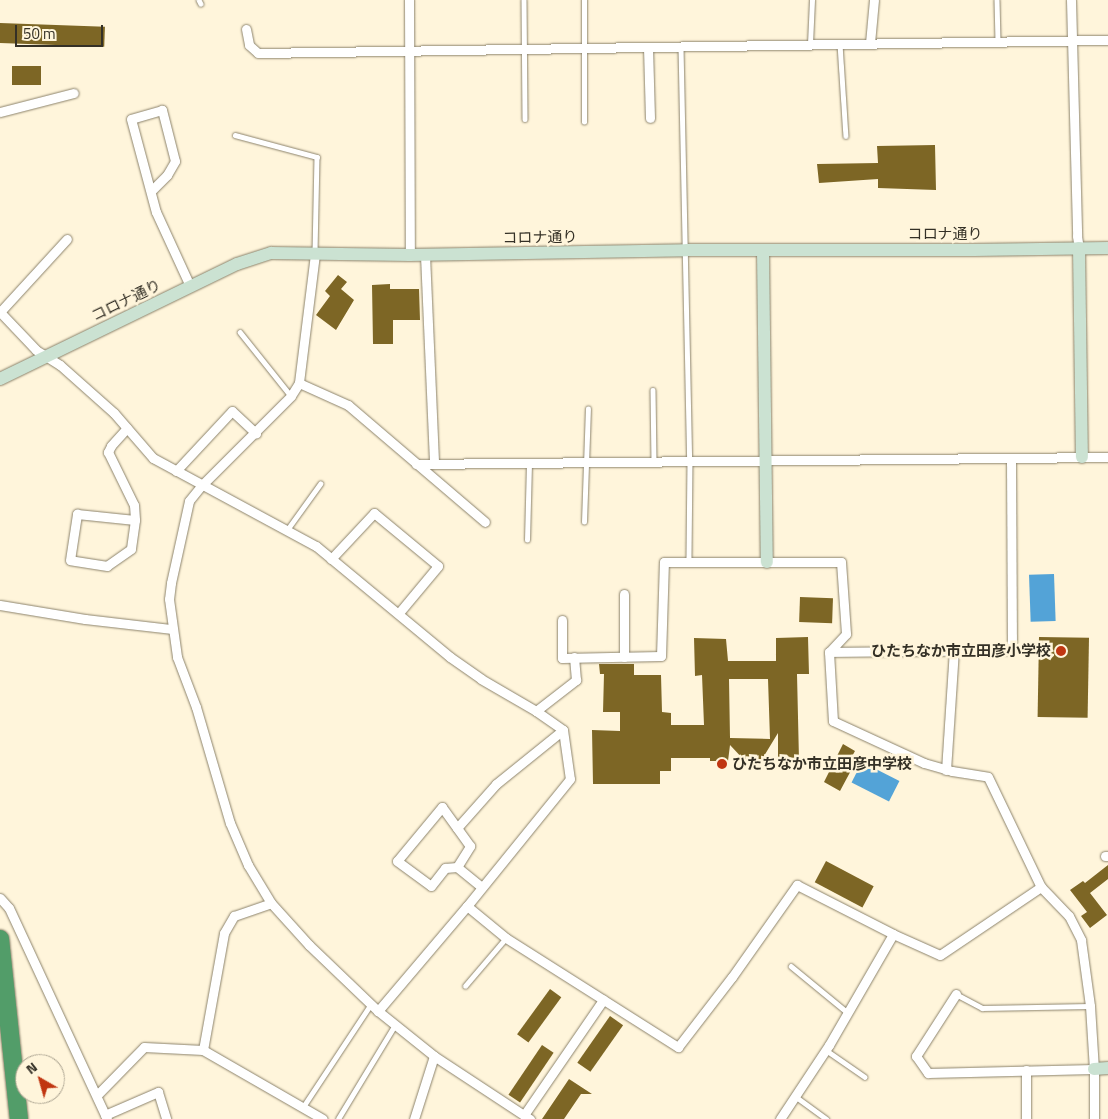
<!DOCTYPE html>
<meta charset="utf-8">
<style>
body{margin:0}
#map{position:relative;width:1108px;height:1119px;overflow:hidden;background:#fff5db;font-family:"Titillium Web","Noto Sans JP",sans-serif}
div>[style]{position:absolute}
.water>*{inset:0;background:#53a3d7;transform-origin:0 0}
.building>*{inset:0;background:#7d6625;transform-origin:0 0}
.roads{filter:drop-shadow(0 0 1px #8c836c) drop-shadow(0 0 1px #8c836c)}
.lane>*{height:4.5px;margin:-2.25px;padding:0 2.25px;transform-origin:2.25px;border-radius:2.25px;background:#fff}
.street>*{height:9px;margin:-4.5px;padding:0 4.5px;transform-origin:4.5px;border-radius:4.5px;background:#fff}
.secondary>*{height:12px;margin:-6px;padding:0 6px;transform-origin:6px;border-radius:6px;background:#cbe2d2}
.highway>*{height:18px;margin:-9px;padding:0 9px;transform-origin:9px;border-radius:9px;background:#529d69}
.dots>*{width:14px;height:14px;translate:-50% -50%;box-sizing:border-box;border:2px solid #fff5db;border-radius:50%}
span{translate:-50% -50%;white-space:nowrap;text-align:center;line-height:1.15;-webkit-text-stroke:5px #fff5db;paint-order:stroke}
.street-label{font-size:15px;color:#343026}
.poi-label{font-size:15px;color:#343026;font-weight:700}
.right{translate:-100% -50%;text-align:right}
.left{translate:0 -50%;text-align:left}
.north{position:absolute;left:15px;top:1054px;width:50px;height:50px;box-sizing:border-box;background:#fff5db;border:1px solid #aea693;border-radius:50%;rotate:322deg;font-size:14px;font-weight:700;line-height:20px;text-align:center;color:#343026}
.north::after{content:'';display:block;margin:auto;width:18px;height:22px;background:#c03611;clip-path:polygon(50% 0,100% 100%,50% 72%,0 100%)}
.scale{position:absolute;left:15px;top:25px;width:88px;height:22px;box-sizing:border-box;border:2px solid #343026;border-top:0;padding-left:6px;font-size:15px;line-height:18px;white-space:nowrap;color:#343026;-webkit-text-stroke:4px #fff5db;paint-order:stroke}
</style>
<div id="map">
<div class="water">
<div style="left:1054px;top:574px;width:47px;height:25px;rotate:88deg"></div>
<div style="left:862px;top:762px;width:42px;height:23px;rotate:27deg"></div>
</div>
<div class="building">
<div style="left:0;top:23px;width:105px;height:20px;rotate:2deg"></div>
<div style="left:12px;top:66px;width:29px;height:19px"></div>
<div style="clip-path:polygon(935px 145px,936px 190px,878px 188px,878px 179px,819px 183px,817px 164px,878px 163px,877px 146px)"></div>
<div style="clip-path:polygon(338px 275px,347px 282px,341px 289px,354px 300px,336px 330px,316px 315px,330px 296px,325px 291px)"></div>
<div style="clip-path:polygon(390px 284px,390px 289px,419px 289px,420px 320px,393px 320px,393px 344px,373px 344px,372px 285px)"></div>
<div style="left:800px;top:597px;width:33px;height:25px;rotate:2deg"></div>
<div style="clip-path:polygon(evenodd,808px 637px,809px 674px,797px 674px,799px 760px,778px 759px,778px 733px,761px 761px,745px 761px,730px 745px,728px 761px,710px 761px,710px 758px,671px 758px,671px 771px,660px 771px,660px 784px,593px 784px,592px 730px,620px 731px,620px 712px,603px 712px,604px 674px,600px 674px,599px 664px,634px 664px,634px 675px,661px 675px,662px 712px,671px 713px,671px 725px,704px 725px,702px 675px,695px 676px,694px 638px,726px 639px,728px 661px,776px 661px,776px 638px,808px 637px,729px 679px,768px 679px,770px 739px,730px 738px,729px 679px)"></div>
<div style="left:1039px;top:637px;width:50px;height:80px;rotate:1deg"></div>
<div style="clip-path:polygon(843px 744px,855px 751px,850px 760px,855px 763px,840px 791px,824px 782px)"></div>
<div style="left:826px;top:861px;width:54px;height:24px;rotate:28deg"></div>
<div style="clip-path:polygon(1108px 865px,1108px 879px,1090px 893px,1107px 915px,1090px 928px,1081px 916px,1087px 912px,1070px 890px,1083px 881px,1085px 883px)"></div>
<div style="left:550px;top:989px;width:14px;height:56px;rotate:36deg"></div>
<div style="left:610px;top:1016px;width:16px;height:57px;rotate:35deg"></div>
<div style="left:542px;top:1045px;width:14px;height:60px;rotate:34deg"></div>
<div style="clip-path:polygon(569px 1079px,592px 1094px,581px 1094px,564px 1119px,542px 1119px)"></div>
</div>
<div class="roads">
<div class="lane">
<div style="left:199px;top:0;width:4px;rotate:63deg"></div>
<div style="left:524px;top:0;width:119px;rotate:89.5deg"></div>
<div style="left:997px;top:0;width:42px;rotate:88.6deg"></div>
<div style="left:810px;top:44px;width:44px;rotate:-87.4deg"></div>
<div style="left:840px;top:44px;width:92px;rotate:86.3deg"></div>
<div style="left:681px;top:47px;width:414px;rotate:88.8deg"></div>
<div style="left:690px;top:461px;width:102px;rotate:90.6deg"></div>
<div style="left:584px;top:122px;width:122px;rotate:-90deg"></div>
<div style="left:235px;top:135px;width:85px;rotate:15deg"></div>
<div style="left:317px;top:157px;width:96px;rotate:91.2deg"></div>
<div style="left:240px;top:332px;width:82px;rotate:51.4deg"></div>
<div style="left:653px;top:390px;width:71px;rotate:89.2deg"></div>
<div style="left:584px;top:522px;width:113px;rotate:-88deg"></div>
<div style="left:287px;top:530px;width:57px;rotate:-54.3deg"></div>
<div style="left:527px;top:540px;width:78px;rotate:-88.5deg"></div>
<div style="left:791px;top:966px;width:72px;rotate:39.4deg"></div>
<div style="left:465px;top:986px;width:63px;rotate:-49.5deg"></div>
<div style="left:956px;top:994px;width:30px;rotate:28deg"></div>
<div style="left:982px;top:1008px;width:108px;rotate:-1.1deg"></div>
<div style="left:826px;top:1050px;width:47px;rotate:34.7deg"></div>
<div style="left:795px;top:1096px;width:39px;rotate:36deg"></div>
<div style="left:303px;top:1107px;width:123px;rotate:-56.6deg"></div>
<div style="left:338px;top:1119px;width:110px;rotate:-58.8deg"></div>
</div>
<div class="street">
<div style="left:409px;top:0;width:255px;rotate:89.8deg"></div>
<div style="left:1071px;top:0;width:236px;rotate:88.5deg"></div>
<div style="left:1077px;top:236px;width:12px;rotate:81deg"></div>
<div style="left:246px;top:29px;width:16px;rotate:79deg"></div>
<div style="left:249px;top:45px;width:12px;rotate:42deg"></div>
<div style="left:258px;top:53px;width:850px;rotate:-0.88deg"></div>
<div style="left:870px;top:43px;width:43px;rotate:-84.7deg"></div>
<div style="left:648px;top:47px;width:71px;rotate:88.4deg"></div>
<div style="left:0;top:112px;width:76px;rotate:-14.4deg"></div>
<div style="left:151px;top:191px;width:23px;rotate:-45deg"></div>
<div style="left:167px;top:175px;width:16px;rotate:-60deg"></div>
<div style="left:175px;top:161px;width:53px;rotate:-104.3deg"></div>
<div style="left:162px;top:110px;width:32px;rotate:164deg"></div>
<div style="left:131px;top:119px;width:96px;rotate:75deg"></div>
<div style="left:156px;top:212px;width:81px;rotate:65.3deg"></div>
<div style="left:315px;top:254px;width:130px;rotate:97.1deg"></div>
<div style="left:299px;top:383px;width:15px;rotate:122deg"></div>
<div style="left:291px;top:396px;width:127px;rotate:135deg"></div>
<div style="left:201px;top:486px;width:19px;rotate:129deg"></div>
<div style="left:189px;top:501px;width:84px;rotate:102.4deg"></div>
<div style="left:171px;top:583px;width:16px;rotate:97deg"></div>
<div style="left:169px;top:599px;width:59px;rotate:82.1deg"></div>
<div style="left:177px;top:657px;width:53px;rotate:69.2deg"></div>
<div style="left:196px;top:707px;width:121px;rotate:73.7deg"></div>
<div style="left:230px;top:823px;width:46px;rotate:66.8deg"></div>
<div style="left:248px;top:865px;width:44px;rotate:58.8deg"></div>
<div style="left:271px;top:903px;width:57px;rotate:47.9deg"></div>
<div style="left:309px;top:945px;width:95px;rotate:43.7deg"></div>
<div style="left:378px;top:1011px;width:72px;rotate:38.8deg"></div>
<div style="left:434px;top:1056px;width:115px;rotate:33.3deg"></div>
<div style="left:425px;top:255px;width:209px;rotate:87.5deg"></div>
<div style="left:0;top:312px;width:52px;rotate:46.5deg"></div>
<div style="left:36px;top:350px;width:28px;rotate:32deg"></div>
<div style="left:60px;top:365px;width:72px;rotate:41.6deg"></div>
<div style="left:114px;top:413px;width:60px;rotate:49.1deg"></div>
<div style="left:153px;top:458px;width:185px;rotate:28.4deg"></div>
<div style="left:316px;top:546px;width:174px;rotate:39.6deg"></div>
<div style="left:450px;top:657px;width:38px;rotate:35deg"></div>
<div style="left:481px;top:679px;width:64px;rotate:30.2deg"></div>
<div style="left:536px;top:711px;width:33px;rotate:35deg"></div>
<div style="left:563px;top:730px;width:49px;rotate:81.9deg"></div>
<div style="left:570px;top:779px;width:164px;rotate:129deg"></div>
<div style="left:467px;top:906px;width:138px;rotate:130.3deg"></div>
<div style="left:0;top:312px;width:99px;rotate:-47.5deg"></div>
<div style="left:299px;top:383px;width:54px;rotate:24.2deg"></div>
<div style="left:348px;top:405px;width:180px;rotate:40.5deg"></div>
<div style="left:127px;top:428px;width:24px;rotate:132deg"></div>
<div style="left:111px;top:446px;width:7px;rotate:117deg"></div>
<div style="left:108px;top:452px;width:59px;rotate:63.9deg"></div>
<div style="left:134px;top:505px;width:15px;rotate:86deg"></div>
<div style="left:135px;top:520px;width:29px;rotate:98deg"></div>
<div style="left:131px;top:549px;width:29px;rotate:145deg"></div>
<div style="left:107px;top:566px;width:37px;rotate:-171deg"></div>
<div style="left:70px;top:560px;width:47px;rotate:-81.3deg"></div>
<div style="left:77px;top:514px;width:58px;rotate:5.9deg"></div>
<div style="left:416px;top:464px;width:692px;rotate:-0.58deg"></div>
<div style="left:176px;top:471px;width:82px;rotate:-47deg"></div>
<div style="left:232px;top:411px;width:33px;rotate:43deg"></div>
<div style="left:331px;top:559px;width:63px;rotate:-46.9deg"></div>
<div style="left:374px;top:513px;width:83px;rotate:39.6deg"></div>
<div style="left:438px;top:566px;width:62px;rotate:129.8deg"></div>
<div style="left:624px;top:594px;width:63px;rotate:90deg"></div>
<div style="left:0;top:605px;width:86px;rotate:9.4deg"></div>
<div style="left:85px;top:619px;width:88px;rotate:6.6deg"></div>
<div style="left:562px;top:620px;width:38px;rotate:90deg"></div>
<div style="left:562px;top:658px;width:99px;rotate:-1.2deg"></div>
<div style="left:661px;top:656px;width:94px;rotate:-88.2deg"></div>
<div style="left:664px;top:562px;width:177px"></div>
<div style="left:841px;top:562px;width:72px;rotate:86deg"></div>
<div style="left:846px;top:634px;width:25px;rotate:133deg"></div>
<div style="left:829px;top:652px;width:69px;rotate:86.7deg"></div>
<div style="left:833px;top:721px;width:100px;rotate:24.8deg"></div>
<div style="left:924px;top:763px;width:29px;rotate:16deg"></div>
<div style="left:952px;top:771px;width:36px;rotate:9deg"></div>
<div style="left:988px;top:777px;width:122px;rotate:64.3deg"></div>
<div style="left:1041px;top:887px;width:40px;rotate:46deg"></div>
<div style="left:1069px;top:916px;width:27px;rotate:63deg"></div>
<div style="left:1081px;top:940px;width:67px;rotate:82.2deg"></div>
<div style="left:1090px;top:1006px;width:63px;rotate:86.4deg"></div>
<div style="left:1094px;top:1069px;width:50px;rotate:90deg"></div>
<div style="left:829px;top:652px;width:183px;rotate:-0.6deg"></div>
<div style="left:1012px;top:650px;width:192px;rotate:-90.3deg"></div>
<div style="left:536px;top:711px;width:51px;rotate:-37.8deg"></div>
<div style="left:576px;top:680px;width:23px;rotate:-95deg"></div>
<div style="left:946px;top:770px;width:120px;rotate:-86.2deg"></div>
<div style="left:457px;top:828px;width:59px;rotate:-48.4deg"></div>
<div style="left:496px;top:784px;width:86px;rotate:-38.9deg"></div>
<div style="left:1105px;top:856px;width:3px"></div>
<div style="left:457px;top:867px;width:25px;rotate:-58deg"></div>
<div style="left:470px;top:846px;width:48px;rotate:-125.7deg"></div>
<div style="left:442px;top:807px;width:70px;rotate:129.8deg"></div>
<div style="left:397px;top:861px;width:42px;rotate:36.3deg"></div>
<div style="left:431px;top:886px;width:23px;rotate:-52deg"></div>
<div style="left:445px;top:868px;width:12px;rotate:-5deg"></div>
<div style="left:457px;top:867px;width:32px;rotate:39deg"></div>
<div style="left:0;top:898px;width:13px;rotate:48deg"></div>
<div style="left:9px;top:908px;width:233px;rotate:65.1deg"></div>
<div style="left:467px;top:906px;width:50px;rotate:39.4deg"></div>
<div style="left:506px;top:938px;width:204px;rotate:32.4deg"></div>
<div style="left:678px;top:1047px;width:88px;rotate:-52.4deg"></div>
<div style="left:732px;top:977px;width:113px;rotate:-54.8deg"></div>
<div style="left:797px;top:885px;width:108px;rotate:27deg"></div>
<div style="left:893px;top:934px;width:51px;rotate:24.1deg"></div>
<div style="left:940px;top:955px;width:122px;rotate:-34deg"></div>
<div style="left:956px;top:994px;width:74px;rotate:122.8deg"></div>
<div style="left:916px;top:1056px;width:21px;rotate:55deg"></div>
<div style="left:928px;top:1073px;width:166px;rotate:-1.4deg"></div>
<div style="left:203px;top:1050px;width:119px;rotate:-79.8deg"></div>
<div style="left:224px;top:933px;width:20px;rotate:-60deg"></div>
<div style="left:234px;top:916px;width:39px;rotate:-19deg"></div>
<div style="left:1026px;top:1070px;width:49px;rotate:90deg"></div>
<div style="left:97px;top:1095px;width:67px;rotate:-45.6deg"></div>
<div style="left:144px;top:1047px;width:59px;rotate:2.9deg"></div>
<div style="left:203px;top:1050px;width:138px;rotate:29.9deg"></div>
<div style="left:105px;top:1115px;width:58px;rotate:-23.5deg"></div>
<div style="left:158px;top:1092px;width:28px;rotate:73deg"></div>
<div style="left:524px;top:1115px;width:140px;rotate:-55.5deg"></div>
<div style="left:414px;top:1119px;width:66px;rotate:-72.4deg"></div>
<div style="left:780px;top:1119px;width:89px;rotate:-56.5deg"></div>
<div style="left:829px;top:1045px;width:128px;rotate:-60deg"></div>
</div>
<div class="secondary">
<div style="left:1079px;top:248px;width:209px;rotate:89.2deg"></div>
<div style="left:763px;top:251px;width:311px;rotate:89.3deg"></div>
<div style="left:0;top:379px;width:263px;rotate:-25.9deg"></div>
<div style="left:237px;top:264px;width:36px;rotate:-18deg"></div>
<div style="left:271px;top:253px;width:139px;rotate:0.8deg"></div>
<div style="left:410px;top:255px;width:277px;rotate:-1deg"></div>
<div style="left:687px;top:250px;width:287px"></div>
<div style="left:974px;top:250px;width:134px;rotate:-0.9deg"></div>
<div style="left:1094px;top:1069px;width:14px;rotate:-4deg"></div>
</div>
<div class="highway">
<div style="left:0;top:939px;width:181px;rotate:84deg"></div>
</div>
</div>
<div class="dots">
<div style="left:1061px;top:651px;background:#c03611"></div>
<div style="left:722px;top:764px;background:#c03611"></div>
</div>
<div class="street-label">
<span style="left:945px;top:234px">コロナ通り</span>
<span style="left:540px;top:237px;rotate:-1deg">コロナ通り</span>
<span style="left:126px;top:300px;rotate:-26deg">コロナ通り</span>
</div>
<div class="poi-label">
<span class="right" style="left:1051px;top:651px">ひたちなか市立田彦小学校</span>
<span class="left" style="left:732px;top:764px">ひたちなか市立田彦中学校</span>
</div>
<div class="north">N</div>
<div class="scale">50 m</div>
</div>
